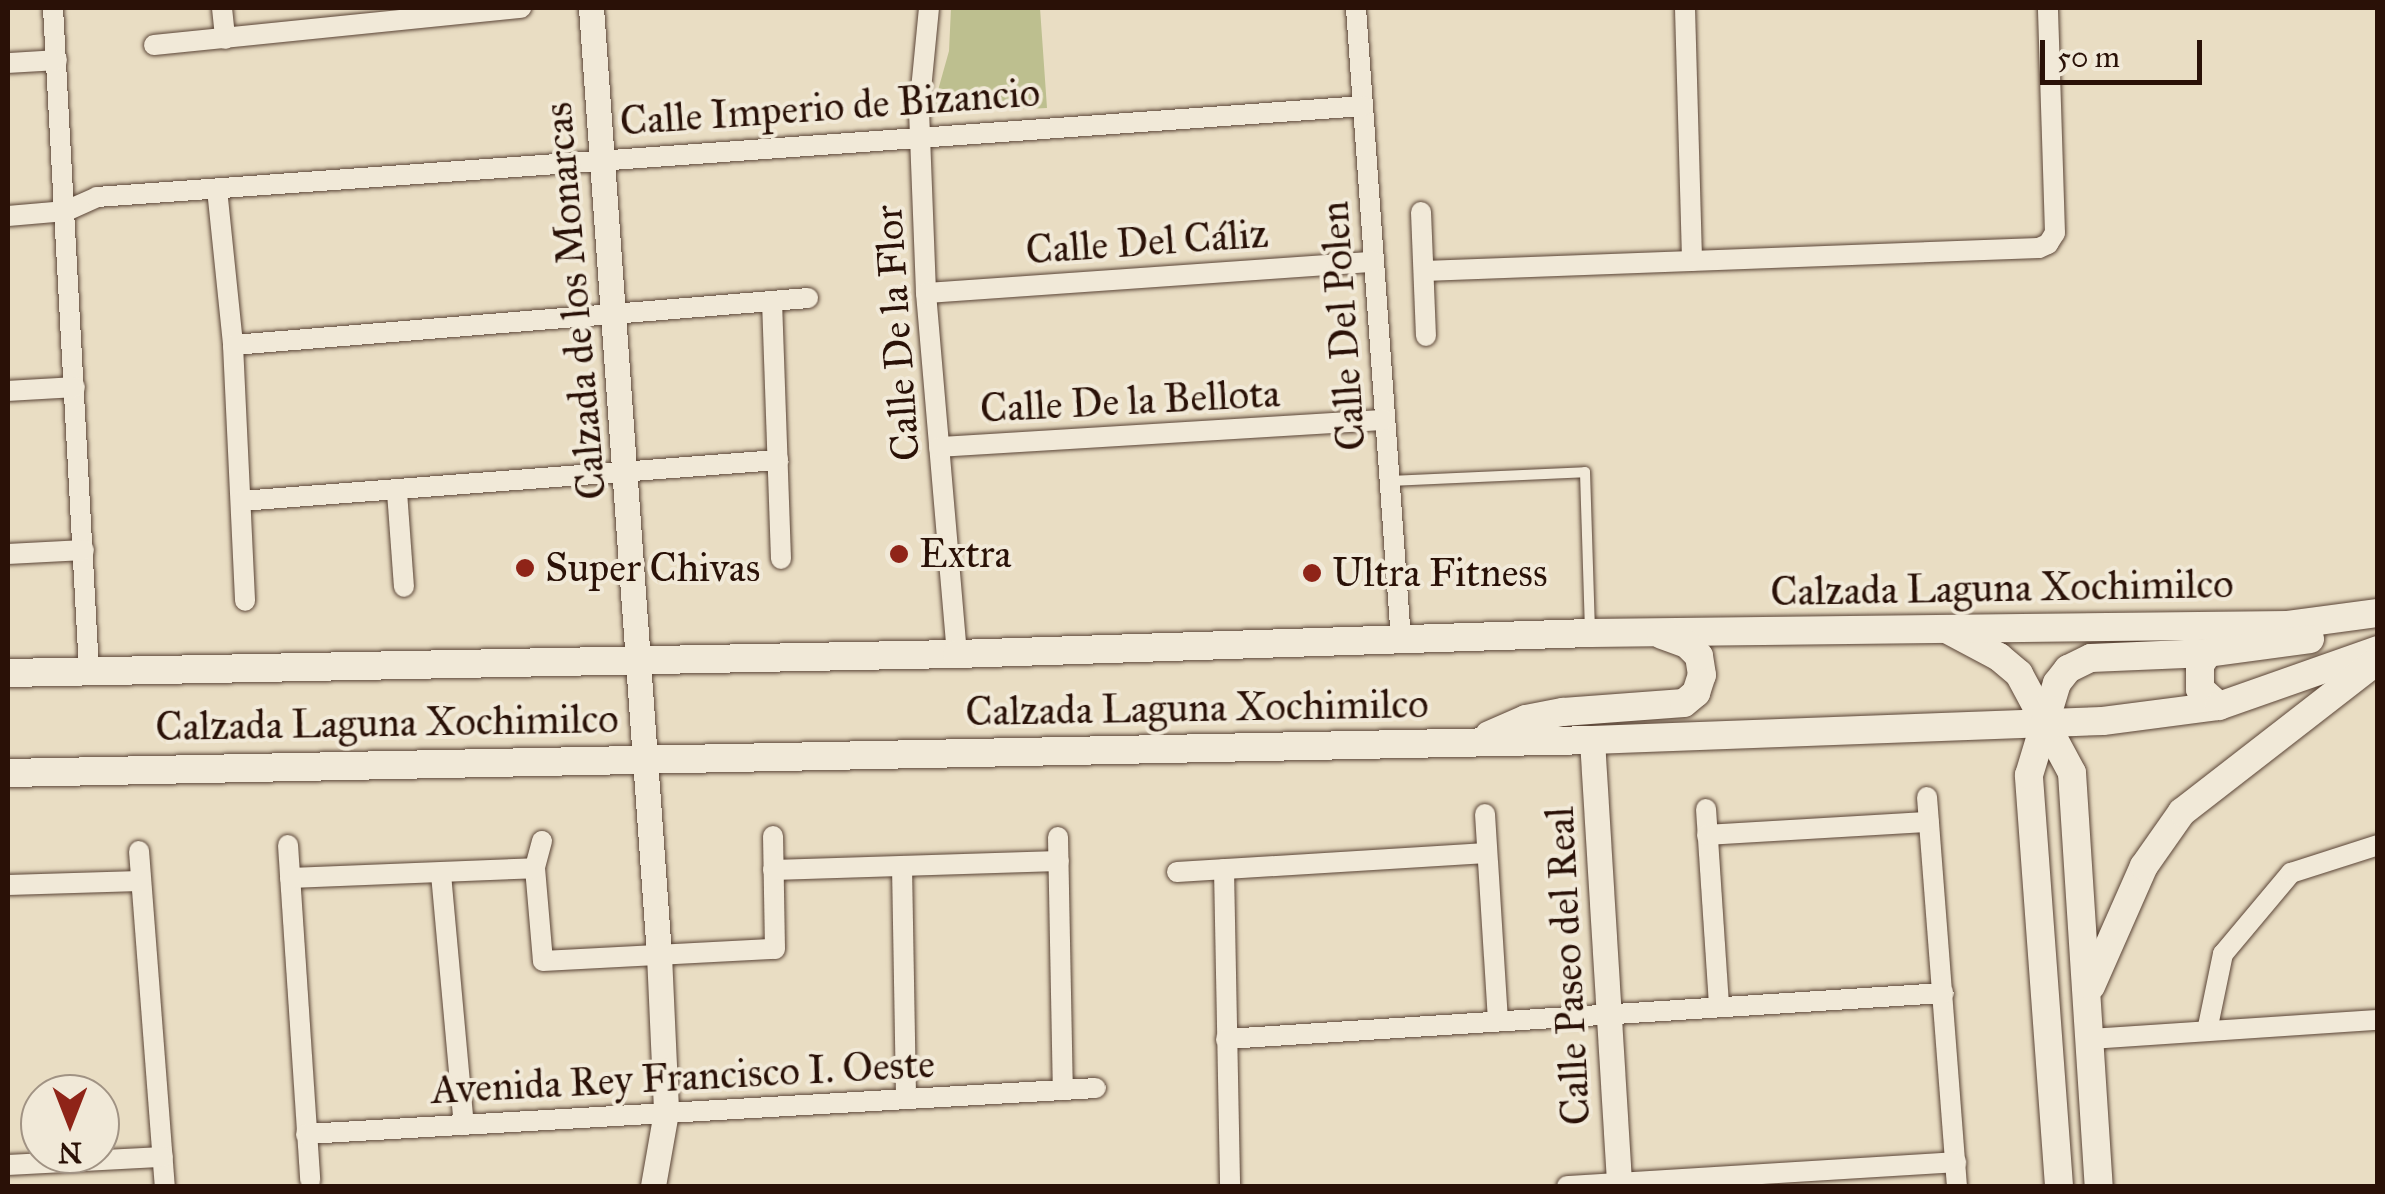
<!DOCTYPE html>
<meta charset="utf-8">
<style>
body{margin:0}
#map{position:relative;width:2385px;height:1194px;overflow:hidden;background:#e9ddc3;font-family:"IM FELL Great Primer",serif}
div>[style]{position:absolute}
.green>*{inset:0;background:#bdbf8f}
.roads{filter:drop-shadow(0 0 2px #5a4436) drop-shadow(0 0 2px #5a4436)}
.service>*{height:10px;margin:-5px;padding:0 5px;transform-origin:5px;border-radius:5px;background:#f1e9d8}
.minor>*{height:20px;margin:-10px;padding:0 10px;transform-origin:10px;border-radius:10px;background:#f1e9d8}
.tertiary>*{height:25px;margin:-12.5px;padding:0 12.5px;transform-origin:12.5px;border-radius:12.5px;background:#f1e9d8}
.secondary>*{height:28px;margin:-14px;padding:0 14px;transform-origin:14px;border-radius:14px;background:#f1e9d8}
.dots>*{width:28px;height:28px;translate:-50% -50%;box-sizing:border-box;border:5px solid #f1e9d8;border-radius:50%}
span{translate:-50% -50%;white-space:nowrap;text-align:center;line-height:1.15;-webkit-text-stroke:8px #f1e9d8;paint-order:stroke}
.street-label{font-size:40px;color:#2a1107}
.poi-label{font-size:40px;color:#2a1107}
.left{translate:0 -50%;text-align:left}
.frame{position:absolute;inset:0;border:10px solid #2a1107;pointer-events:none}
.north{position:absolute;left:20px;top:1074px;width:100px;height:100px;box-sizing:border-box;background:#f1e9d8;border:2px solid #a19384;border-radius:50%;rotate:180deg;font-size:28px;font-weight:700;line-height:40px;text-align:center;color:#2a1107}
.north::after{content:'';display:block;margin:auto;width:35px;height:45px;background:#8f2418;clip-path:polygon(50% 0,100% 100%,50% 72%,0 100%)}
.scale{position:absolute;left:2040px;top:40px;width:162px;height:45px;box-sizing:border-box;border:5px solid #2a1107;border-top:0;padding-left:12px;font-size:30px;line-height:35px;white-space:nowrap;color:#2a1107;-webkit-text-stroke:8px #f1e9d8;paint-order:stroke}
</style>
<div id="map">
<div class="green">
<div style="clip-path:polygon(951px 8px,1040px 8px,1047px 108px,937px 113px,935px 101px,949px 51px)"></div>
</div>
<div class="roads">
<div class="service">
<div style="left:1389px;top:481px;width:196px;rotate:-2.6deg"></div>
<div style="left:1585px;top:472px;width:160px;rotate:88.2deg"></div>
</div>
<div class="minor">
<div style="left:53px;top:8px;width:664px;rotate:86.89deg"></div>
<div style="left:222px;top:8px;width:31px;rotate:84deg"></div>
<div style="left:929px;top:8px;width:102px;rotate:95.6deg"></div>
<div style="left:919px;top:110px;width:183px;rotate:87.8deg"></div>
<div style="left:926px;top:293px;width:362px;rotate:85.1deg"></div>
<div style="left:1356px;top:8px;width:634px;rotate:85.93deg"></div>
<div style="left:1685px;top:8px;width:253px;rotate:88.4deg"></div>
<div style="left:154px;top:45px;width:369px;rotate:-5.8deg"></div>
<div style="left:8px;top:63px;width:49px;rotate:-3.5deg"></div>
<div style="left:217px;top:189px;width:157px;rotate:84.1deg"></div>
<div style="left:233px;top:345px;width:256px;rotate:87.3deg"></div>
<div style="left:1421px;top:212px;width:124px;rotate:87.7deg"></div>
<div style="left:8px;top:216px;width:58px;rotate:-4.9deg"></div>
<div style="left:66px;top:211px;width:34px;rotate:-24deg"></div>
<div style="left:97px;top:197px;width:1268px;rotate:-4.11deg"></div>
<div style="left:1424px;top:271px;width:615px;rotate:-2.14deg"></div>
<div style="left:2039px;top:248px;width:10px;rotate:-24deg"></div>
<div style="left:2048px;top:244px;width:13px;rotate:-58deg"></div>
<div style="left:2055px;top:233px;width:225px;rotate:-91.8deg"></div>
<div style="left:926px;top:293px;width:449px;rotate:-4deg"></div>
<div style="left:772px;top:301px;width:258px;rotate:88deg"></div>
<div style="left:233px;top:345px;width:577px;rotate:-4.67deg"></div>
<div style="left:8px;top:391px;width:67px;rotate:-3.4deg"></div>
<div style="left:939px;top:447px;width:446px;rotate:-3.5deg"></div>
<div style="left:397px;top:492px;width:95px;rotate:85.8deg"></div>
<div style="left:241px;top:501px;width:539px;rotate:-4.37deg"></div>
<div style="left:8px;top:554px;width:76px;rotate:-3deg"></div>
<div style="left:1927px;top:797px;width:390px;rotate:85.6deg"></div>
<div style="left:1706px;top:809px;width:196px;rotate:86.2deg"></div>
<div style="left:1485px;top:814px;width:205px;rotate:86.4deg"></div>
<div style="left:1707px;top:835px;width:222px;rotate:-3.4deg"></div>
<div style="left:1058px;top:837px;width:253px;rotate:88.9deg"></div>
<div style="left:542px;top:841px;width:28px;rotate:105deg"></div>
<div style="left:535px;top:868px;width:93px;rotate:85.1deg"></div>
<div style="left:543px;top:961px;width:232px;rotate:-3deg"></div>
<div style="left:775px;top:949px;width:113px;rotate:-91deg"></div>
<div style="left:288px;top:845px;width:336px;rotate:86.2deg"></div>
<div style="left:139px;top:851px;width:336px;rotate:85.6deg"></div>
<div style="left:902px;top:866px;width:233px;rotate:89deg"></div>
<div style="left:1224px;top:869px;width:317px;rotate:88.9deg"></div>
<div style="left:773px;top:870px;width:286px;rotate:-1.8deg"></div>
<div style="left:1177px;top:872px;width:310px;rotate:-3.5deg"></div>
<div style="left:441px;top:874px;width:252px;rotate:84.8deg"></div>
<div style="left:290px;top:878px;width:245px;rotate:-2.3deg"></div>
<div style="left:8px;top:885px;width:132px;rotate:-1.7deg"></div>
<div style="left:2207px;top:1031px;width:79px;rotate:-78.3deg"></div>
<div style="left:2223px;top:954px;width:106px;rotate:-50deg"></div>
<div style="left:2291px;top:873px;width:91px;rotate:-17.8deg"></div>
<div style="left:1226px;top:1039px;width:719px;rotate:-3.67deg"></div>
<div style="left:2089px;top:1039px;width:290px;rotate:-3.8deg"></div>
<div style="left:306px;top:1134px;width:791px;rotate:-3.33deg"></div>
<div style="left:8px;top:1165px;width:155px;rotate:-3deg"></div>
<div style="left:1567px;top:1186px;width:390px;rotate:-3.5deg"></div>
</div>
<div class="tertiary">
<div style="left:591px;top:8px;width:949px;rotate:85.89deg"></div>
<div style="left:659px;top:955px;width:157px;rotate:87.4deg"></div>
<div style="left:666px;top:1112px;width:75px;rotate:100deg"></div>
<div style="left:1592px;top:740px;width:447px;rotate:86.5deg"></div>
</div>
<div class="secondary">
<div style="left:1948px;top:630px;width:58px;rotate:27.9deg"></div>
<div style="left:1999px;top:657px;width:26px;rotate:40deg"></div>
<div style="left:2019px;top:674px;width:112px;rotate:61.8deg"></div>
<div style="left:2072px;top:773px;width:414px;rotate:86.3deg"></div>
<div style="left:2208px;top:653px;width:14px;rotate:124deg"></div>
<div style="left:2200px;top:665px;width:24px;rotate:90deg"></div>
<div style="left:2200px;top:689px;width:25px;rotate:42deg"></div>
<div style="left:8px;top:673px;width:949px;rotate:-1.15deg"></div>
<div style="left:957px;top:654px;width:633px;rotate:-1.9deg"></div>
<div style="left:1590px;top:633px;width:698px;rotate:-0.66deg"></div>
<div style="left:2288px;top:625px;width:91px;rotate:-7.6deg"></div>
<div style="left:1489px;top:735px;width:40px;rotate:-23.4deg"></div>
<div style="left:1526px;top:719px;width:38px;rotate:-11deg"></div>
<div style="left:1563px;top:712px;width:121px;rotate:-4.3deg"></div>
<div style="left:1684px;top:703px;width:16px;rotate:-40deg"></div>
<div style="left:1696px;top:693px;width:19px;rotate:-72deg"></div>
<div style="left:1702px;top:675px;width:19px;rotate:-99deg"></div>
<div style="left:1699px;top:656px;width:17px;rotate:-135deg"></div>
<div style="left:1687px;top:644px;width:27px;rotate:-160deg"></div>
<div style="left:8px;top:773px;width:1584px;rotate:-1.19deg"></div>
<div style="left:1592px;top:740px;width:511px;rotate:-2.13deg"></div>
<div style="left:2103px;top:721px;width:117px;rotate:-7.4deg"></div>
<div style="left:2219px;top:706px;width:169px;rotate:-19.4deg"></div>
<div style="left:2091px;top:986px;width:131px;rotate:-66.2deg"></div>
<div style="left:2144px;top:866px;width:66px;rotate:-54.9deg"></div>
<div style="left:2182px;top:812px;width:248px;rotate:-37.8deg"></div>
<div style="left:2059px;top:1186px;width:412px;rotate:-94.2deg"></div>
<div style="left:2029px;top:775px;width:96px;rotate:-73.1deg"></div>
<div style="left:2057px;top:683px;width:18px;rotate:-52deg"></div>
<div style="left:2068px;top:669px;width:25px;rotate:-26deg"></div>
<div style="left:2091px;top:658px;width:117px;rotate:-2.4deg"></div>
<div style="left:2208px;top:653px;width:103px;rotate:-7.8deg"></div>
</div>
</div>
<div class="dots">
<div style="left:899px;top:554px;background:#8f2418"></div>
<div style="left:525px;top:568px;background:#8f2418"></div>
<div style="left:1312px;top:573px;background:#8f2418"></div>
</div>
<div class="street-label">
<span style="left:830px;top:107px;rotate:-4deg">Calle Imperio de Bizancio</span>
<span style="left:1147px;top:242px;rotate:-4deg">Calle Del Cáliz</span>
<span style="left:575px;top:301px;rotate:-95deg">Calzada de los Monarcas</span>
<span style="left:1343px;top:326px;rotate:-94deg">Calle Del Polen</span>
<span style="left:897px;top:333px;rotate:-94deg">Calle De la Flor</span>
<span style="left:1130px;top:401px;rotate:-3deg">Calle De la Bellota</span>
<span style="left:2002px;top:588px;rotate:-1deg">Calzada Laguna Xochimilco</span>
<span style="left:1197px;top:708px;rotate:-1deg">Calzada Laguna Xochimilco</span>
<span style="left:387px;top:723px;rotate:-1deg">Calzada Laguna Xochimilco</span>
<span style="left:1568px;top:966px;rotate:-93deg">Calle Paseo del Real</span>
<span style="left:683px;top:1077px;rotate:-3deg">Avenida Rey Francisco I. Oeste</span>
</div>
<div class="poi-label">
<span class="left" style="left:919px;top:554px">Extra</span>
<span class="left" style="left:545px;top:568px">Super Chivas</span>
<span class="left" style="left:1332px;top:573px">Ultra Fitness</span>
</div>
<div class="frame"></div>
<div class="north">N</div>
<div class="scale">50 m</div>
</div>
